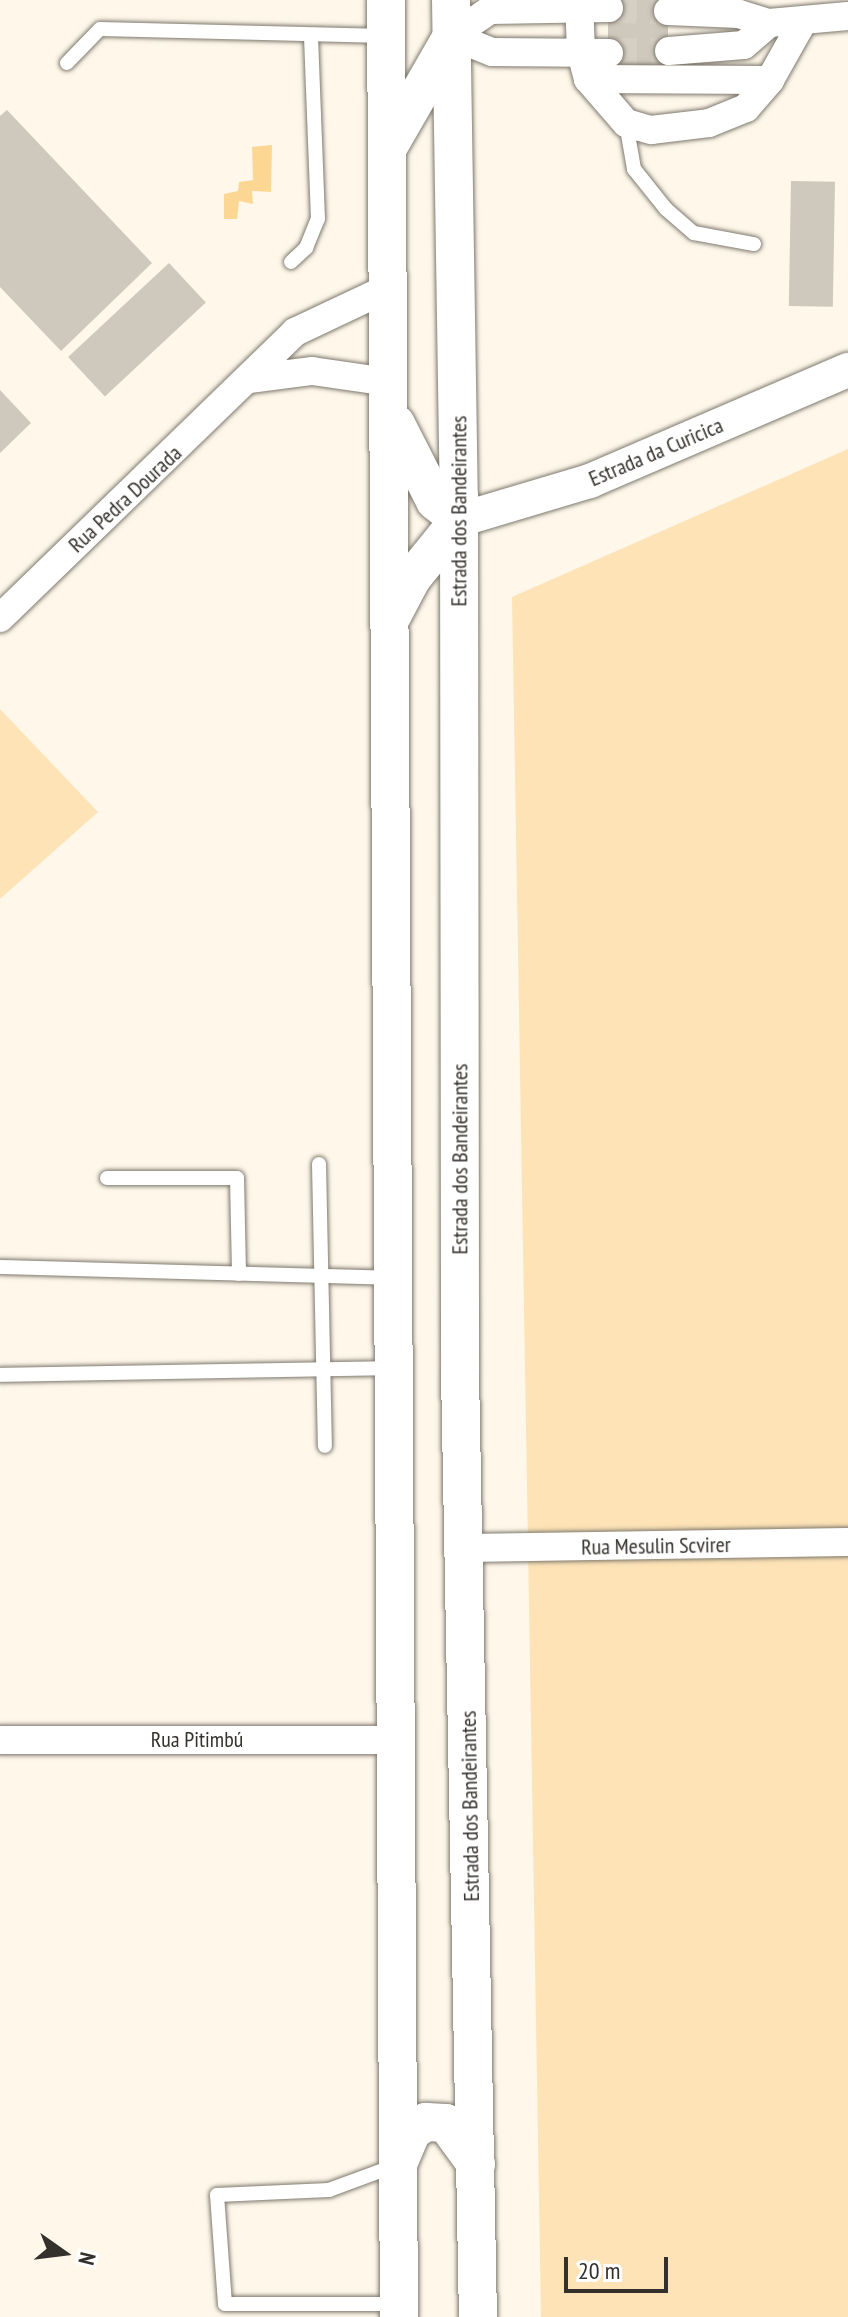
<!DOCTYPE html>
<meta charset="utf-8">
<style>
body{margin:0}
#map{position:relative;width:848px;height:2317px;overflow:hidden;background:#fef7ea;font-family:"PT Sans Narrow",sans-serif}
div>[style]{position:absolute}
.green>*{inset:0;background:#fde3b6}
.water>*{inset:0;background:#fcd793}
.building>*{inset:0;background:#cfc8bc;transform-origin:0 0}
.minor-tunnel>*{height:28px;margin-top:-14px;transform-origin:0;background:repeating-linear-gradient(90deg,#d6cfc4 0 28px,transparent 0 42px)}
.roads{filter:drop-shadow(0 0 2px #7f796e) drop-shadow(0 0 2px #7f796e)}
.service>*{height:14px;margin:-7px;padding:0 7px;transform-origin:7px;border-radius:7px;background:#fff}
.minor>*{height:28px;margin:-14px;padding:0 14px;transform-origin:14px;border-radius:14px;background:#fff}
.tertiary>*{height:34px;margin:-17px;padding:0 17px;transform-origin:17px;border-radius:17px;background:#fff}
.secondary>*{height:38px;margin:-19px;padding:0 19px;transform-origin:19px;border-radius:19px;background:#fff}
span{translate:-50% -50%;white-space:nowrap;text-align:center;line-height:1.15;-webkit-text-stroke:6px #fff;paint-order:stroke}
.street-label{font-size:22px;color:#34312d}
.north{position:absolute;left:24px;top:2213px;width:80px;height:80px;-webkit-text-stroke:6px #fff;paint-order:stroke;rotate:104deg;font-size:22px;font-weight:700;line-height:32px;text-align:center;color:#34312d}
.north::after{content:'';display:block;margin:auto;width:28px;height:36px;background:#34312d;clip-path:polygon(50% 0,100% 100%,50% 72%,0 100%)}
.scale{position:absolute;left:564px;top:2257px;width:104px;height:36px;box-sizing:border-box;border:4px solid #34312d;border-top:0;padding-left:10px;font-size:24px;line-height:28px;white-space:nowrap;color:#34312d;-webkit-text-stroke:6px #fff;paint-order:stroke}
</style>
<div id="map">
<div class="green">
<div style="clip-path:polygon(848px 449px,848px 2317px,541px 2317px,512px 597px)"></div>
<div style="clip-path:polygon(0 709px,98px 812px,0 899px)"></div>
</div>
<div class="water">
<div style="clip-path:polygon(272px 145px,271px 192px,252px 191px,253px 204px,239px 201px,237px 219px,224px 219px,224px 194px,238px 191px,239px 182px,253px 180px,252px 147px)"></div>
</div>
<div class="building">
<div style="left:608px;top:0;width:60px;height:66px"></div>
<div style="clip-path:polygon(7px 110px,152px 263px,61px 351px,0 287px,0 116px)"></div>
<div style="left:791px;top:181px;width:44px;height:125px;rotate:1deg"></div>
<div style="left:169px;top:263px;width:54px;height:138px;rotate:47deg"></div>
<div style="clip-path:polygon(0 390px,31px 423px,0 453px)"></div>
</div>
<div class="minor-tunnel">
<div style="left:609px;top:8px;width:59px;rotate:2.9deg"></div>
<div style="left:609px;top:53px;width:60px;rotate:-1.9deg"></div>
</div>
<div class="roads">
<div class="service">
<div style="left:67px;top:63px;width:47px;rotate:-45.9deg"></div>
<div style="left:100px;top:29px;width:286px;rotate:1.4deg"></div>
<div style="left:626px;top:123px;width:47px;rotate:80.1deg"></div>
<div style="left:634px;top:169px;width:51px;rotate:51.3deg"></div>
<div style="left:666px;top:209px;width:37px;rotate:41deg"></div>
<div style="left:694px;top:233px;width:61px;rotate:10.4deg"></div>
<div style="left:291px;top:262px;width:21px;rotate:-43deg"></div>
<div style="left:306px;top:248px;width:31px;rotate:-68deg"></div>
<div style="left:318px;top:219px;width:181px;rotate:-92.2deg"></div>
<div style="left:319px;top:1164px;width:282px;rotate:88.8deg"></div>
<div style="left:107px;top:1178px;width:130px"></div>
<div style="left:237px;top:1178px;width:96px;rotate:88.8deg"></div>
<div style="left:0;top:1267px;width:391px;rotate:1.6deg"></div>
<div style="left:0;top:1375px;width:391px;rotate:-1deg"></div>
<div style="left:394px;top:2166px;width:69px;rotate:159.7deg"></div>
<div style="left:329px;top:2190px;width:112px;rotate:177.4deg"></div>
<div style="left:217px;top:2195px;width:109px;rotate:85.8deg"></div>
<div style="left:225px;top:2304px;width:171px"></div>
</div>
<div class="minor">
<div style="left:579px;top:0;width:53px;rotate:87.8deg"></div>
<div style="left:581px;top:53px;width:27px;rotate:75deg"></div>
<div style="left:588px;top:79px;width:58px;rotate:49.2deg"></div>
<div style="left:626px;top:123px;width:26px;rotate:16deg"></div>
<div style="left:651px;top:130px;width:58px;rotate:-6.9deg"></div>
<div style="left:709px;top:123px;width:40px;rotate:-22deg"></div>
<div style="left:746px;top:108px;width:37px;rotate:-49deg"></div>
<div style="left:770px;top:80px;width:65px;rotate:-60.7deg"></div>
<div style="left:609px;top:8px;width:119px;rotate:179deg"></div>
<div style="left:490px;top:10px;width:46px;rotate:145.6deg"></div>
<div style="left:452px;top:36px;width:43px;rotate:21.8deg"></div>
<div style="left:492px;top:52px;width:117px;rotate:0.5deg"></div>
<div style="left:668px;top:11px;width:71px;rotate:2.4deg"></div>
<div style="left:739px;top:14px;width:31px;rotate:17deg"></div>
<div style="left:769px;top:23px;width:79px;rotate:-5.1deg"></div>
<div style="left:669px;top:51px;width:75px;rotate:-4.6deg"></div>
<div style="left:744px;top:45px;width:33px;rotate:-41deg"></div>
<div style="left:588px;top:79px;width:182px;rotate:0.3deg"></div>
<div style="left:249px;top:379px;width:64px;rotate:-7.2deg"></div>
<div style="left:312px;top:371px;width:77px;rotate:8.2deg"></div>
<div style="left:0;top:618px;width:411px;rotate:-44.1deg"></div>
<div style="left:295px;top:332px;width:98px;rotate:-25.3deg"></div>
<div style="left:465px;top:1548px;width:383px;rotate:-0.9deg"></div>
<div style="left:0;top:1740px;width:394px"></div>
</div>
<div class="tertiary">
<div style="left:459px;top:520px;width:137px;rotate:-16.6deg"></div>
<div style="left:590px;top:481px;width:281px;rotate:-23.3deg"></div>
</div>
<div class="secondary">
<div style="left:386px;top:0;width:2317px;rotate:89.68deg"></div>
<div style="left:451px;top:0;width:496px;rotate:89.1deg"></div>
<div style="left:459px;top:496px;width:877px;rotate:89.93deg"></div>
<div style="left:460px;top:1373px;width:944px;rotate:88.91deg"></div>
<div style="left:390px;top:144px;width:125px;rotate:-60.1deg"></div>
<div style="left:396px;top:424px;width:86px;rotate:63.1deg"></div>
<div style="left:435px;top:501px;width:31px;rotate:38deg"></div>
<div style="left:392px;top:616px;width:43px;rotate:-62.2deg"></div>
<div style="left:412px;top:578px;width:75px;rotate:-51deg"></div>
<div style="left:398px;top:2164px;width:36px;rotate:-67deg"></div>
<div style="left:412px;top:2131px;width:17px;rotate:-33deg"></div>
<div style="left:426px;top:2122px;width:20px;rotate:3deg"></div>
<div style="left:446px;top:2123px;width:51px;rotate:53.8deg"></div>
</div>
</div>
<div class="street-label">
<span style="left:656px;top:452px;rotate:-23deg">Estrada da Curicica</span>
<span style="left:125px;top:499px;rotate:-43deg">Rua Pedra Dourada</span>
<span style="left:459px;top:511px;rotate:-90deg">Estrada dos Bandeirantes</span>
<span style="left:460px;top:1159px;rotate:-90deg">Estrada dos Bandeirantes</span>
<span style="left:656px;top:1546px;rotate:-1deg">Rua Mesulin Scvirer</span>
<span style="left:197px;top:1740px">Rua Pitimbú</span>
<span style="left:470px;top:1806px;rotate:-91deg">Estrada dos Bandeirantes</span>
</div>
<div class="north">N</div>
<div class="scale">20 m</div>
</div>
